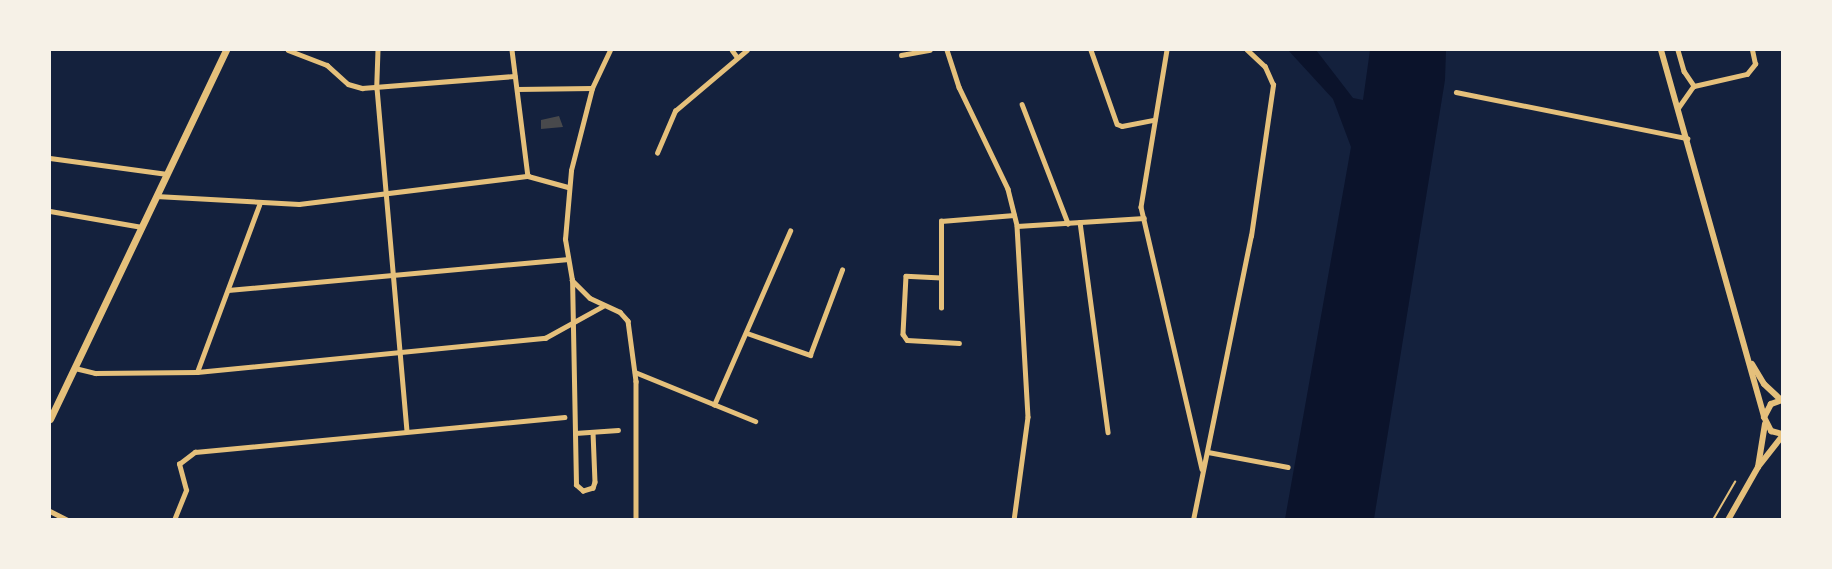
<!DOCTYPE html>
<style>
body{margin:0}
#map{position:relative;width:1832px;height:569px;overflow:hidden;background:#14213d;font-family:Quicksand,sans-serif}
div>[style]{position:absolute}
.water>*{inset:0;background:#0b132b}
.building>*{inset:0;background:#48494c}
.path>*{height:1.5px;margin:-0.75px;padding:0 0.75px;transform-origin:0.75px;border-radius:0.75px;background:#e5c07b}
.minor>*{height:4.5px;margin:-2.25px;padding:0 2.25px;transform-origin:2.25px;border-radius:2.25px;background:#e5c07b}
.tertiary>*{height:5px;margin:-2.5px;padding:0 2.5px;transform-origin:2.5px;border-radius:2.5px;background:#e5c07b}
.secondary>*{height:6px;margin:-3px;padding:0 3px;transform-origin:3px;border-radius:3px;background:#e5c07b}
.primary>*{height:7px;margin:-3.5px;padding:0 3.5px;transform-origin:3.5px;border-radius:3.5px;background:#e5c07b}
span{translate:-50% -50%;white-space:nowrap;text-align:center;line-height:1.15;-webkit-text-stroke:5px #f6f1e7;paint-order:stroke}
.frame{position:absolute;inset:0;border:51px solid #f6f1e7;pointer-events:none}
</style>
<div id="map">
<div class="water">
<div style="clip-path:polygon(1288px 50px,1316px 50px,1353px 98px,1363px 100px,1370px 50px,1446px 50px,1445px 80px,1374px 519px,1285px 519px,1351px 147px,1333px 99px)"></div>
</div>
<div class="building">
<div style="clip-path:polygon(559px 116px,563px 127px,541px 129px,541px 120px)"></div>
</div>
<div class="path">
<div style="left:1713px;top:520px;width:44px;rotate:-59.9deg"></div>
</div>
<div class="minor">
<div style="left:288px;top:50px;width:42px;rotate:21deg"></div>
<div style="left:327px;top:65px;width:28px;rotate:42deg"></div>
<div style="left:348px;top:84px;width:15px;rotate:16deg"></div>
<div style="left:362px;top:88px;width:153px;rotate:-4.5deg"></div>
<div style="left:378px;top:50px;width:38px;rotate:92deg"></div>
<div style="left:377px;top:88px;width:344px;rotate:85deg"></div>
<div style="left:512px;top:50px;width:127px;rotate:82.8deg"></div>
<div style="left:732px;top:50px;width:9px;rotate:54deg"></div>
<div style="left:947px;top:50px;width:39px;rotate:72deg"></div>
<div style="left:959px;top:87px;width:113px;rotate:64.3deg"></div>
<div style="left:1008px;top:189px;width:38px;rotate:76deg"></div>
<div style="left:1017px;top:226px;width:191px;rotate:86.7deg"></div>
<div style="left:1028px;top:417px;width:104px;rotate:97.7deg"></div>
<div style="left:1091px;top:50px;width:78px;rotate:70.6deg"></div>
<div style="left:1117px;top:124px;width:5px;rotate:22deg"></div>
<div style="left:1122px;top:126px;width:33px;rotate:-11deg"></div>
<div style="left:1167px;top:50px;width:159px;rotate:99.4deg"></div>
<div style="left:1141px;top:207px;width:269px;rotate:76.9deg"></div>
<div style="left:1678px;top:50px;width:22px;rotate:74deg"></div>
<div style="left:1684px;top:71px;width:18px;rotate:56deg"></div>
<div style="left:1694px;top:86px;width:28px;rotate:125deg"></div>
<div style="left:901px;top:55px;width:29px;rotate:-10deg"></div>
<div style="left:1694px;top:86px;width:54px;rotate:-12.8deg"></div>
<div style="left:1747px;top:74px;width:13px;rotate:-51deg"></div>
<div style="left:1755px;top:64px;width:14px;rotate:-102deg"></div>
<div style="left:517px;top:89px;width:75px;rotate:-0.8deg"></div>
<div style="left:1456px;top:92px;width:236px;rotate:11.3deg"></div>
<div style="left:1022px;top:104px;width:128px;rotate:68.9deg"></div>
<div style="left:657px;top:153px;width:46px;rotate:-66.8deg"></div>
<div style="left:675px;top:111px;width:94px;rotate:-40.3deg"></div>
<div style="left:50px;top:158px;width:118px;rotate:7.8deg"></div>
<div style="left:156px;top:196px;width:143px;rotate:3.2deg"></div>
<div style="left:299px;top:204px;width:231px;rotate:-7deg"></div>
<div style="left:528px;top:176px;width:41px;rotate:15.4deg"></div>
<div style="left:50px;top:211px;width:93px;rotate:9.9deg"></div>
<div style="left:1080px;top:222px;width:212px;rotate:82.4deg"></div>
<div style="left:1017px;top:226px;width:127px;rotate:-3.6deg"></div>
<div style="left:941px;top:278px;width:35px;rotate:-177deg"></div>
<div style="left:906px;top:276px;width:58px;rotate:93deg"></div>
<div style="left:903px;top:334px;width:7px;rotate:56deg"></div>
<div style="left:907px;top:340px;width:52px;rotate:3.3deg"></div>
<div style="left:228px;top:290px;width:339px;rotate:-5.2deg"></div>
<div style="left:941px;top:308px;width:87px;rotate:-90deg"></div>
<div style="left:941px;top:221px;width:73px;rotate:-4.7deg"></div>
<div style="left:747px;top:333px;width:67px;rotate:19.2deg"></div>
<div style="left:810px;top:355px;width:91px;rotate:-69.4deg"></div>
<div style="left:75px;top:368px;width:21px;rotate:14deg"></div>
<div style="left:95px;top:373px;width:102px;rotate:-0.6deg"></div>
<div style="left:197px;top:372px;width:350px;rotate:-5.6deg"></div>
<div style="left:545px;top:338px;width:66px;rotate:-28.9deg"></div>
<div style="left:197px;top:372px;width:178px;rotate:-69.6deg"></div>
<div style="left:635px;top:372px;width:130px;rotate:22.2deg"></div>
<div style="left:714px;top:405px;width:190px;rotate:-66.4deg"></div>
<div style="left:593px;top:432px;width:50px;rotate:87.7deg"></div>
<div style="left:595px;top:482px;width:6px;rotate:108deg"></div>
<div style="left:593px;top:488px;width:10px;rotate:163deg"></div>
<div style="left:583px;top:491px;width:9px;rotate:-139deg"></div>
<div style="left:576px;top:485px;width:205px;rotate:-91.1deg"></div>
<div style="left:572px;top:280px;width:25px;rotate:45deg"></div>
<div style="left:590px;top:298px;width:33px;rotate:25deg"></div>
<div style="left:620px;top:312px;width:12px;rotate:48deg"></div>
<div style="left:628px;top:321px;width:61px;rotate:82.4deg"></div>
<div style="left:636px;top:381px;width:139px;rotate:90deg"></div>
<div style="left:575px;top:433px;width:43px;rotate:-4deg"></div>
<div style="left:1208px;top:452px;width:81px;rotate:10.6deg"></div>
<div style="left:50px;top:511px;width:20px;rotate:27deg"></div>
<div style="left:174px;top:520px;width:32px;rotate:-68deg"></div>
<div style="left:186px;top:490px;width:27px;rotate:-105deg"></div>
<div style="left:179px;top:464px;width:20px;rotate:-37deg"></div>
<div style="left:195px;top:452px;width:371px;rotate:-5.4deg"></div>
<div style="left:1193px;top:520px;width:290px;rotate:-78.5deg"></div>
<div style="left:1251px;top:236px;width:153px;rotate:-81.7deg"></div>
<div style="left:1273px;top:85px;width:20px;rotate:-114deg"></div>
<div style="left:1265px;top:67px;width:25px;rotate:-137deg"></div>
</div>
<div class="tertiary">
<div style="left:572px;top:280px;width:42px;rotate:-99.7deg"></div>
<div style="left:565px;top:239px;width:69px;rotate:-85deg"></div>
<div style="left:571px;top:170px;width:85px;rotate:-75.6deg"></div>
<div style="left:592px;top:88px;width:42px;rotate:-64.7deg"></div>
</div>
<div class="secondary">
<div style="left:1661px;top:50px;width:381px;rotate:74.3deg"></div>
<div style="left:1752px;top:364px;width:23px;rotate:59deg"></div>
<div style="left:1764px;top:384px;width:23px;rotate:43deg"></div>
<div style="left:1782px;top:400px;width:12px;rotate:160deg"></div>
<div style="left:1771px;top:404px;width:15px;rotate:118deg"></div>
<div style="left:1764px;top:417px;width:16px;rotate:63deg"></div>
<div style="left:1771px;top:431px;width:11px;rotate:15deg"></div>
<div style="left:1758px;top:467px;width:44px;rotate:-80.8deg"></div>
<div style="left:1728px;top:520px;width:61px;rotate:-60.5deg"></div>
<div style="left:1758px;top:467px;width:39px;rotate:-52deg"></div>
</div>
<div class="primary">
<div style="left:50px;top:419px;width:409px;rotate:-64.5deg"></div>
</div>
<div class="frame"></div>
</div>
